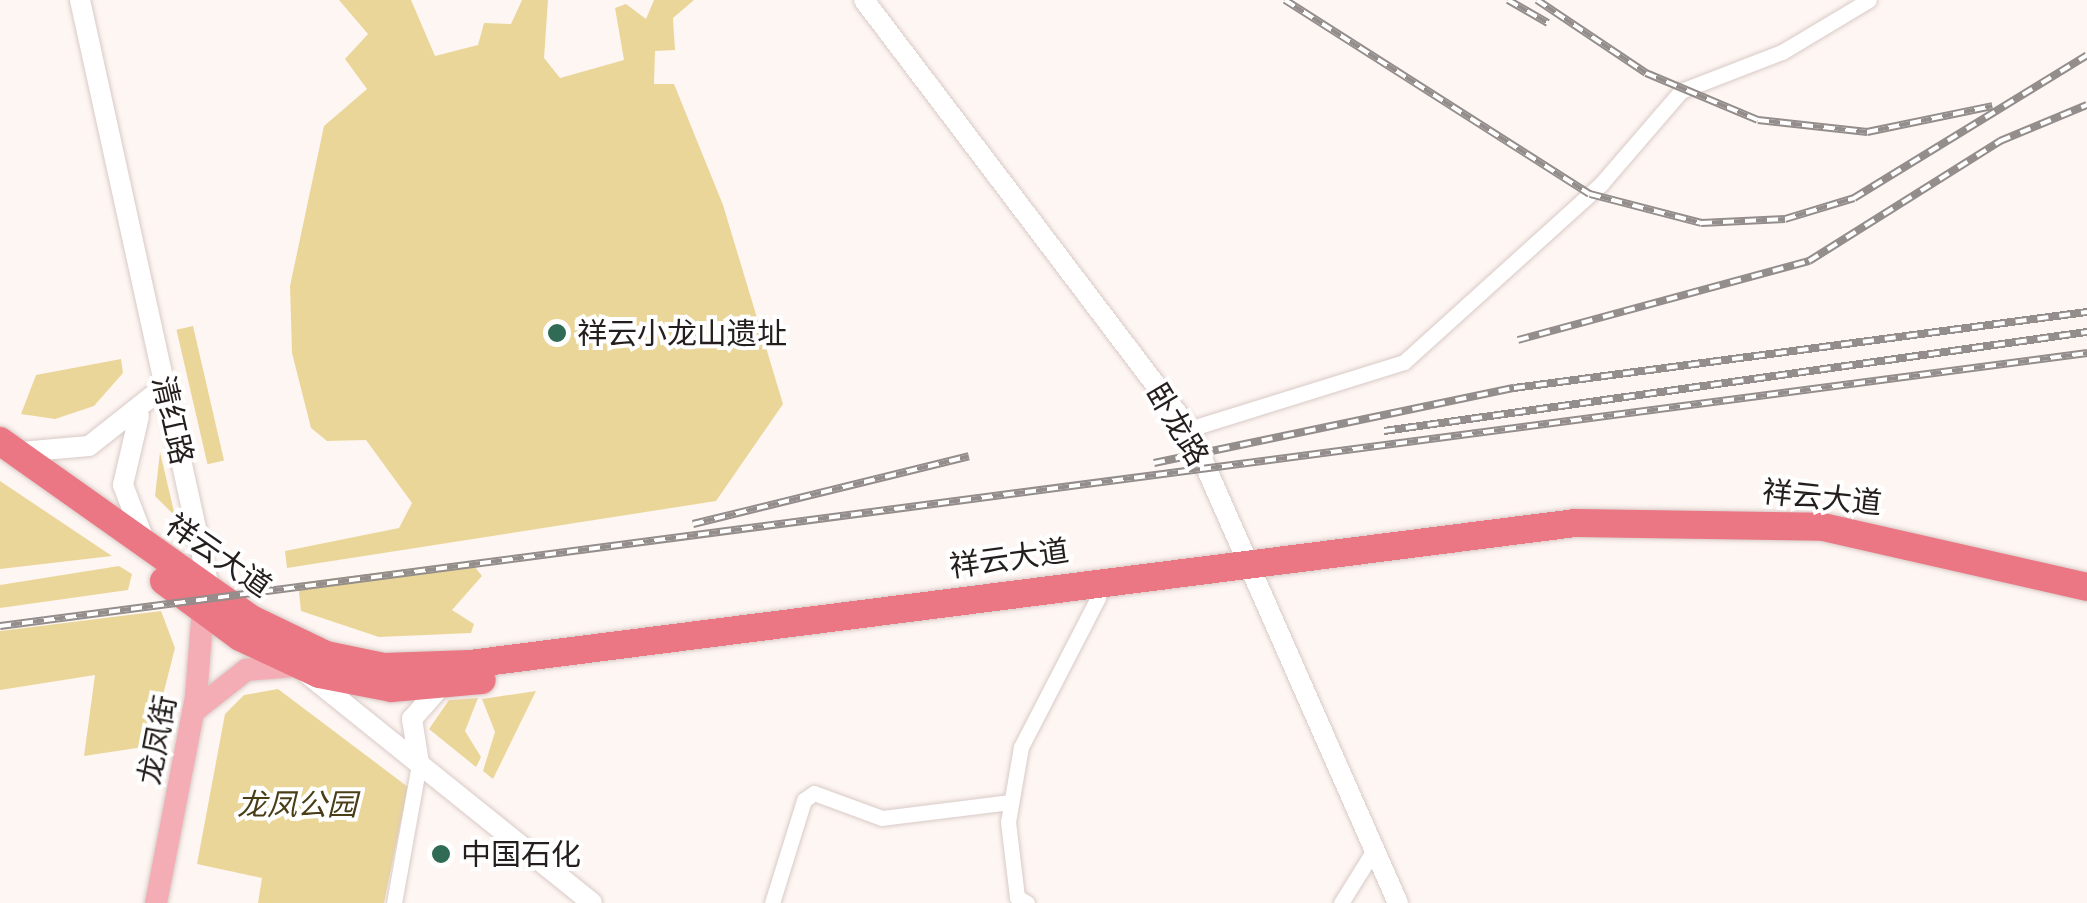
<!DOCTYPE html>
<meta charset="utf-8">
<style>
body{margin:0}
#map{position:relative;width:2087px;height:903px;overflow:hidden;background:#fef6f3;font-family:"Noto Serif","Noto Sans SC",serif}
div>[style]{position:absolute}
.green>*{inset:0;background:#ebd69a;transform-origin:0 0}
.roads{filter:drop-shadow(0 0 2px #d8cac6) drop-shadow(0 0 2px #d8cac6)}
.street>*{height:15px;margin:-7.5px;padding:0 7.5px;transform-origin:7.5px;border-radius:7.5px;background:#fff}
.secondary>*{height:20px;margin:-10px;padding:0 10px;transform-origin:10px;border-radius:10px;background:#fff}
.primary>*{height:22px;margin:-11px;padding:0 11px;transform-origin:11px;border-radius:11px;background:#f4adb5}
.highway>*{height:28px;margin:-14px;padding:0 14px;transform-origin:14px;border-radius:14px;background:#ec7784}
.rail>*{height:8px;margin-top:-4px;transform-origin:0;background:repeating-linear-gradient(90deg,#fff 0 11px,#938d8b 0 22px);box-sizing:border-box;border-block:2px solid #938d8b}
.dots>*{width:28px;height:28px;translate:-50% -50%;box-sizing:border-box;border:5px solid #fff;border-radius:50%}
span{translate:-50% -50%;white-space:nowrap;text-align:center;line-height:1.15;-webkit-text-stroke:8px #fff;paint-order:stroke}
.poi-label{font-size:30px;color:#241f1e}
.left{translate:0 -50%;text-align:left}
.street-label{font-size:30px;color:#241f1e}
.park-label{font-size:30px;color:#4a3e19;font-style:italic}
</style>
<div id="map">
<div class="green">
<div style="clip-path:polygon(339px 0,411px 0,435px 56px,478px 45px,484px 23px,511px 24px,522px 0,548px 0,544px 58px,560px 78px,624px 60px,615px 8px,626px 4px,646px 19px,654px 0,694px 0,673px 18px,675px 50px,655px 51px,654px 84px,674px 84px,723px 205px,783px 404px,716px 501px,287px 568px,285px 551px,399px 528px,412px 503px,366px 440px,327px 441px,311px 428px,292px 353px,290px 286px,324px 126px,367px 89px,345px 59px,368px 34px)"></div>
<div style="left:193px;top:326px;width:138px;height:17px;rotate:77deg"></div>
<div style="clip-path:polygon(121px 359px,123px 373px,94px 406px,55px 419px,21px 414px,36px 375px)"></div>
<div style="clip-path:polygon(160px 452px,175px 516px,155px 496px)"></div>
<div style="clip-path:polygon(0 481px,112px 556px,0 569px)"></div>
<div style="clip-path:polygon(470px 561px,482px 576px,452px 610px,474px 624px,471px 633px,379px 637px,301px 611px,298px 583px)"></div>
<div style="clip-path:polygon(119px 566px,132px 574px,128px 590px,0 608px,0 585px)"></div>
<div style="clip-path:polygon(161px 611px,175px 648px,150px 746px,84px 756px,95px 675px,0 690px,0 631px)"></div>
<div style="clip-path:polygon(278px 689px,408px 787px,384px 903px,258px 903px,262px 878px,197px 864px,225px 714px,244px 695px)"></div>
<div style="clip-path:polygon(536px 691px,493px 779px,483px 771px,495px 732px,482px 699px)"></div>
<div style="clip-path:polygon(478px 698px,465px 731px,481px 757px,476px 767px,429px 729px,449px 700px)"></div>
</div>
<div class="roads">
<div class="street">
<div style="left:1189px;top:429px;width:225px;rotate:-17.3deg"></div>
<div style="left:1404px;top:362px;width:266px;rotate:-42.1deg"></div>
<div style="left:1601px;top:184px;width:123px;rotate:-49.3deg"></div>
<div style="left:1681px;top:91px;width:108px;rotate:-21.1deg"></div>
<div style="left:1782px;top:52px;width:101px;rotate:-30.9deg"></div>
<div style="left:394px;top:903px;width:141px;rotate:-79.8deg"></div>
<div style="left:772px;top:903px;width:108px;rotate:-72.7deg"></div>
<div style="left:804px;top:800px;width:12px;rotate:-35deg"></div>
<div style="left:814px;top:793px;width:72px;rotate:20.2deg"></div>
<div style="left:882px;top:818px;width:130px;rotate:-7.1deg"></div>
<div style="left:1027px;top:903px;width:12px;rotate:-149deg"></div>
<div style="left:1017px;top:897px;width:76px;rotate:-96.8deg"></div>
<div style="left:1008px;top:822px;width:76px;rotate:-80.2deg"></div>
<div style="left:1021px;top:747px;width:168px;rotate:-62.7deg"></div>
<div style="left:1341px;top:903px;width:62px;rotate:-58.1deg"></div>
</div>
<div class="secondary">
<div style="left:80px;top:0;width:606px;rotate:77.61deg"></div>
<div style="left:864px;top:0;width:538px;rotate:52.85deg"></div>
<div style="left:1189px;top:429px;width:518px;rotate:66.21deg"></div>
<div style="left:139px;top:416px;width:71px;rotate:103.1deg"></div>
<div style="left:123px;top:485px;width:59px;rotate:69.1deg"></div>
<div style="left:21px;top:452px;width:68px;rotate:-5deg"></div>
<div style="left:89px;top:446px;width:97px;rotate:-38.3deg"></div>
<div style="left:305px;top:672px;width:368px;rotate:38.8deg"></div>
<div style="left:419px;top:763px;width:45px;rotate:-99deg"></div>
<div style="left:412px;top:719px;width:44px;rotate:-48.7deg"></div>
</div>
<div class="primary">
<div style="left:193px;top:712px;width:68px;rotate:-38.4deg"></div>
<div style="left:246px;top:670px;width:47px;rotate:-4.9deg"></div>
<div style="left:156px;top:903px;width:210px;rotate:-79deg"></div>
<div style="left:196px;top:697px;width:101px;rotate:-85.5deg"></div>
</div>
<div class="highway">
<div style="left:0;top:441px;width:308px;rotate:35.3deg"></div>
<div style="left:251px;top:619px;width:83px;rotate:25.6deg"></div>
<div style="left:326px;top:655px;width:59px;rotate:11.7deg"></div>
<div style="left:384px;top:667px;width:86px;rotate:-2deg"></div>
<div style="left:470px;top:664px;width:1114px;rotate:-7.27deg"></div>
<div style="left:1575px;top:523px;width:248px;rotate:0.9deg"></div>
<div style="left:1823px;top:527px;width:271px;rotate:12.8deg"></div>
<div style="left:164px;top:581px;width:94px;rotate:36.4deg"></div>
<div style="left:240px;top:637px;width:87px;rotate:25.1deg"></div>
<div style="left:319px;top:674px;width:74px;rotate:10.9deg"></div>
<div style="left:392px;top:688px;width:90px;rotate:-5.1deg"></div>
</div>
</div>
<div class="rail">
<div style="left:1285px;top:0;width:361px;rotate:32.5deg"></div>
<div style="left:1590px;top:194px;width:115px;rotate:14.6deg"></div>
<div style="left:1701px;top:223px;width:84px;rotate:-2.7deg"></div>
<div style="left:1785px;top:219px;width:72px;rotate:-16.9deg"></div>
<div style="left:1854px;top:198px;width:273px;rotate:-31.5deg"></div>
<div style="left:1508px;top:0;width:46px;rotate:29.9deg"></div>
<div style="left:1537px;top:0;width:131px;rotate:33.8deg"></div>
<div style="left:1646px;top:73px;width:121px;rotate:22.8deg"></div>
<div style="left:1758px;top:120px;width:110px;rotate:6.3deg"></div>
<div style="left:1867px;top:132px;width:128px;rotate:-11.7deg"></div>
<div style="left:1518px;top:340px;width:302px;rotate:-15.2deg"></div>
<div style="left:1809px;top:261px;width:226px;rotate:-32.1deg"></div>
<div style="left:2000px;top:141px;width:94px;rotate:-22.5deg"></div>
<div style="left:1384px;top:431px;width:710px;rotate:-8.02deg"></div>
<div style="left:1154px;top:463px;width:368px;rotate:-11.8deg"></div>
<div style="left:1514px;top:388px;width:578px;rotate:-7.56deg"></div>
<div style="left:693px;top:524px;width:284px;rotate:-13.8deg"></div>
<div style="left:0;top:626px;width:2105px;rotate:-7.45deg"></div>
</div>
<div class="dots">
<div style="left:557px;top:333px;background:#306b56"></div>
<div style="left:441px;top:854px;background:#306b56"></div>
</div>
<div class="poi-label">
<span class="left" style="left:577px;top:333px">祥云小龙山遗址</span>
<span class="left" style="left:461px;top:854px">中国石化</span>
</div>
<div class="street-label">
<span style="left:173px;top:420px;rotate:77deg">清红路</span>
<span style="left:1178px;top:424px;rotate:59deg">卧龙路</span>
<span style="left:1822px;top:497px;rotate:6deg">祥云大道</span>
<span style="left:219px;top:555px;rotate:35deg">祥云大道</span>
<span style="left:1009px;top:558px;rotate:-8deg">祥云大道</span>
<span style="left:157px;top:740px;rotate:-79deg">龙凤街</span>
</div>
<div class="park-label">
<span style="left:297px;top:804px">龙凤公园</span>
</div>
</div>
